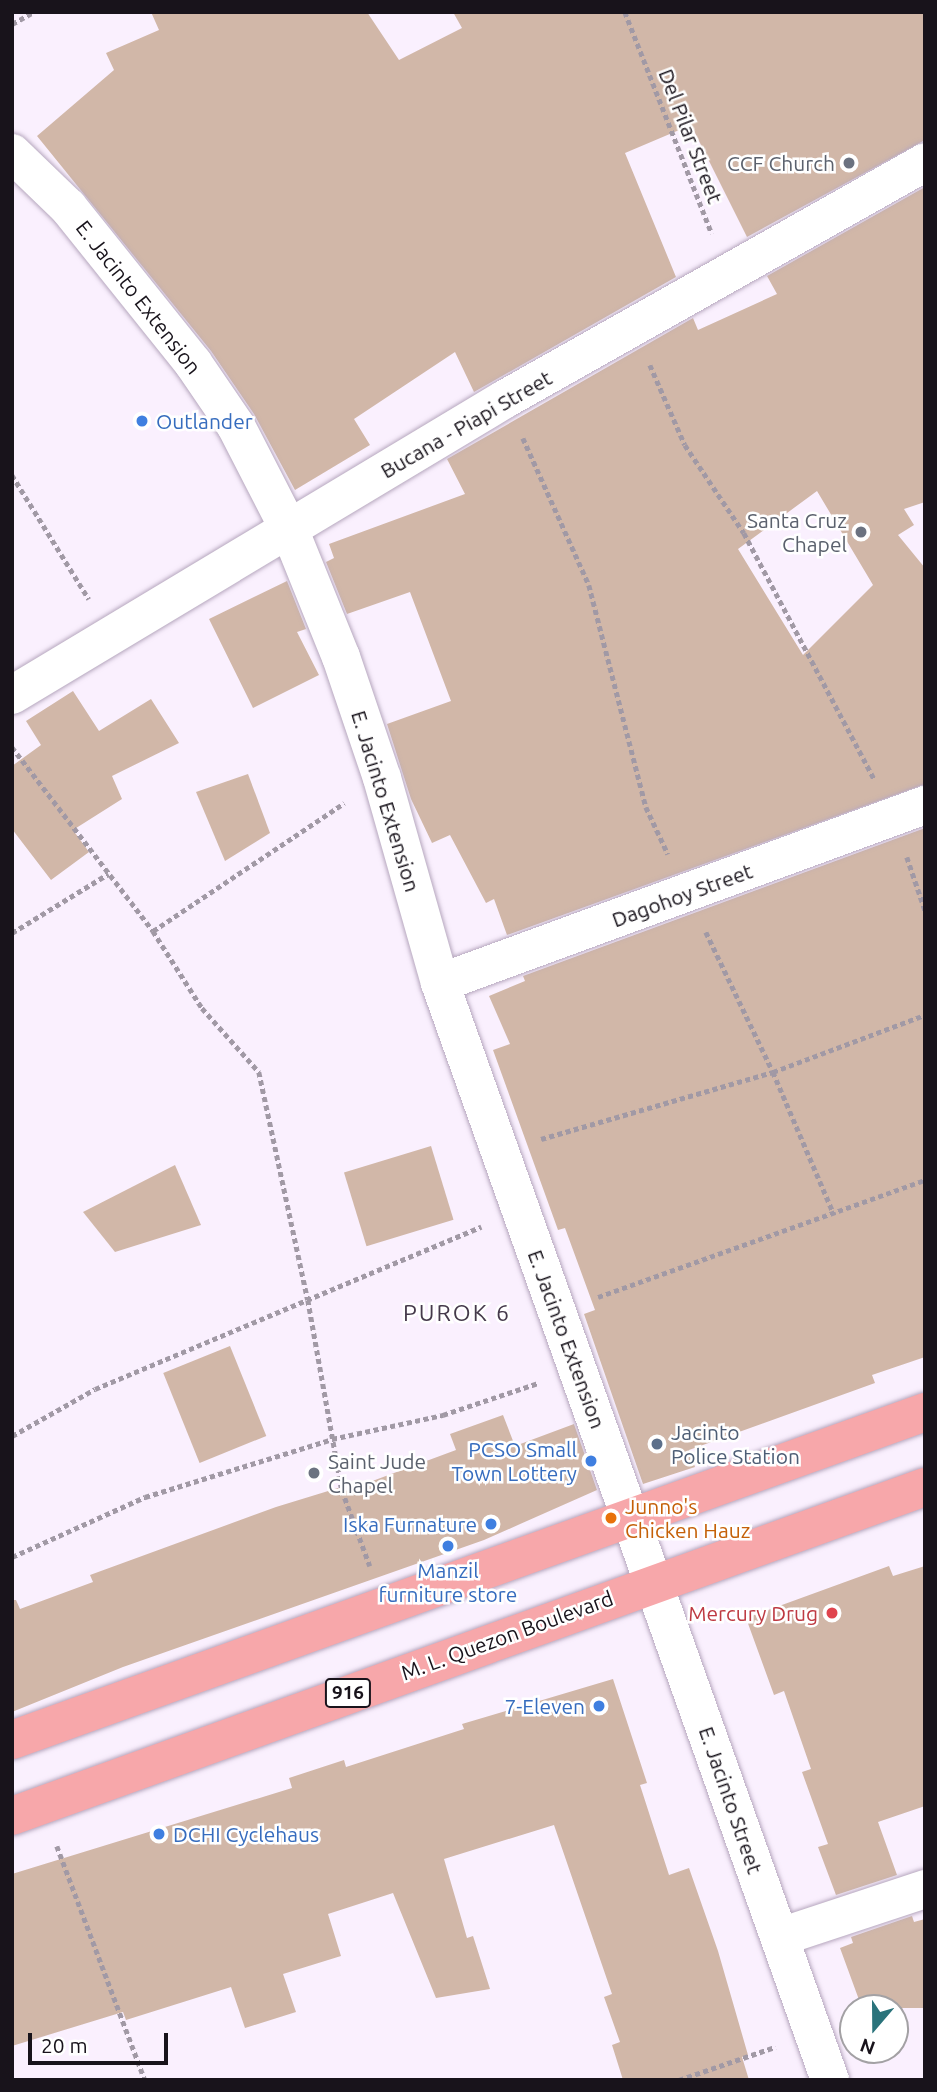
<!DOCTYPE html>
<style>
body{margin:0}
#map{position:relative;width:937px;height:2092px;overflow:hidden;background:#faf0fe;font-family:Ubuntu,sans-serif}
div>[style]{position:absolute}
.building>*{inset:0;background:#d1b7a8;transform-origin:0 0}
.path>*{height:4.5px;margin-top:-2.25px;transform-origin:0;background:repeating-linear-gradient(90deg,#a199a5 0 5px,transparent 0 8.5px)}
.roads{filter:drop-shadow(0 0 2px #b6a7be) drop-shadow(0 0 2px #b6a7be)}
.minor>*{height:38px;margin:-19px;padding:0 19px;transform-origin:19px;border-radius:19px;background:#fff}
.tertiary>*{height:38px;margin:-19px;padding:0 19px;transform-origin:19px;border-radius:19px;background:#fff}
.primary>*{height:38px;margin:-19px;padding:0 19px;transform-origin:19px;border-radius:19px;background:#f7a7aa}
.dots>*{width:19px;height:19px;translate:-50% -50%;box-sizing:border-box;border:4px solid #fff;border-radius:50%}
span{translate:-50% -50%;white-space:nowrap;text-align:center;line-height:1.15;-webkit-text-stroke:5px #fff;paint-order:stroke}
.shield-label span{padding:2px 5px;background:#fff;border:2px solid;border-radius:5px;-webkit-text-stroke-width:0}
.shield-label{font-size:19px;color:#18131b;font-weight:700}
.street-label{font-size:21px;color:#18131b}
.worship-label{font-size:21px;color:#5b616d}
.right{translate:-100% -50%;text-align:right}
.left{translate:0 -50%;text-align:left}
.shop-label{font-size:21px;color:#366cbe}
.service-label{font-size:21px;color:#4e5e75}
.food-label{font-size:21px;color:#c56008}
.health-label{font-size:21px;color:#be3a42}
.neighbourhood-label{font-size:23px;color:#45394b;letter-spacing:2px}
.frame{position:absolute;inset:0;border:14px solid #18131b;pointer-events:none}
.north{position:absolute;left:839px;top:1994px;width:70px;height:70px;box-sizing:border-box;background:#fff;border:2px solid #a3a1a4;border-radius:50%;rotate:200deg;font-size:19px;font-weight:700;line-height:28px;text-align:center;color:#18131b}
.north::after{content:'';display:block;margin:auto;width:24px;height:32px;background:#2a737b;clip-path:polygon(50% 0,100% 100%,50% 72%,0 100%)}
.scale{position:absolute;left:28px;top:2033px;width:140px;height:32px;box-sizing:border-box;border:4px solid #18131b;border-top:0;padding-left:9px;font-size:21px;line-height:24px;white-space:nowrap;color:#18131b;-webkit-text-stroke:5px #fff;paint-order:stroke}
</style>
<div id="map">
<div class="building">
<div style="clip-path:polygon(151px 12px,367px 12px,399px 60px,462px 28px,453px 12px,925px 12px,925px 140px,747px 237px,691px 125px,625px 153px,676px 277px,474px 392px,455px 352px,354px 419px,370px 445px,295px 490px,254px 414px,211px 351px,37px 136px,114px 70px,106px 53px,159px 30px)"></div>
<div style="clip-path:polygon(evenodd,925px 187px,925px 502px,904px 509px,914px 525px,898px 535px,925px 568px,925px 784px,507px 935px,494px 899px,486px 903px,450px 835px,432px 843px,411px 799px,387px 724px,451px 701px,410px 592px,347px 614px,326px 562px,334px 558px,329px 544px,465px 494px,447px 459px,693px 318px,698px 330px,777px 294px,767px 276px,925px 187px,817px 491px,873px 585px,803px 655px,738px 549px,817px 491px)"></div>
<div style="clip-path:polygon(287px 581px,306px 629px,297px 632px,319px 675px,253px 708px,209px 619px)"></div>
<div style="clip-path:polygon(73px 691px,99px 731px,151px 699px,179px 743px,112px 776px,122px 799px,73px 830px,89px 852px,51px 880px,12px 829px,12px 766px,41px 745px,26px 721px)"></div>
<div style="clip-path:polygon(248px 774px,270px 833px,225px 861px,196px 792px)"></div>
<div style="clip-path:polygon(925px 828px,925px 1357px,872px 1375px,875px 1383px,689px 1450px,695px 1467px,643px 1484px,584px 1314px,595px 1310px,565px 1228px,558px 1230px,493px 1050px,510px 1044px,489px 996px,525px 981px,523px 976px)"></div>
<div style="left:431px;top:1146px;width:77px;height:91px;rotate:73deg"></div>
<div style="clip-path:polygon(175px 1165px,201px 1225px,115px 1252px,83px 1212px)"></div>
<div style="left:230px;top:1346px;width:97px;height:72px;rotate:68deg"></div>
<div style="clip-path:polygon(503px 1415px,515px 1446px,574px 1424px,597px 1490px,484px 1540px,123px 1667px,12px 1712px,12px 1600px,16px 1600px,20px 1609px,93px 1582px,90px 1575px,276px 1507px,338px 1488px,340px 1493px,456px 1450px,450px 1434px)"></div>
<div style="clip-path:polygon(889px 1566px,893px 1576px,925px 1566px,925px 1806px,878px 1822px,897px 1875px,836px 1895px,818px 1847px,828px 1844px,802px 1772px,811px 1769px,784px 1691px,774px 1695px,746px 1618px)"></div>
<div style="clip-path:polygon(613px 1679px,647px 1783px,640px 1785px,669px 1875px,689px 1868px,718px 1951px,748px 2055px,742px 2057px,749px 2080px,623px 2080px,612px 2045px,620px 2042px,604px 1997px,612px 1994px,554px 1825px,444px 1859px,467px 1938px,473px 1936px,490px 1989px,436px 1998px,393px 1893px,328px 1914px,341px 1956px,283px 1974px,296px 2012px,245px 2028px,231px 1987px,126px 2020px,123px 2012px,12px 2046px,12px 1874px,292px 1788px,289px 1778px,344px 1760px,346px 1767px,464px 1729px,462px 1724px)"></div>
<div style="clip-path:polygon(912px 1916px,914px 1922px,925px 1919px,925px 2008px,862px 2008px,840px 1948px,853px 1943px,851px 1937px)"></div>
</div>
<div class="path">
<div style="left:625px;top:12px;width:238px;rotate:68.6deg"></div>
<div style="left:12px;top:24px;width:25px;rotate:-29deg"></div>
<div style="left:650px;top:365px;width:87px;rotate:66.4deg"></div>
<div style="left:685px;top:445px;width:106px;rotate:56.2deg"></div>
<div style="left:744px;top:533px;width:278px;rotate:62.1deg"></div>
<div style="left:523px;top:438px;width:161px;rotate:65.8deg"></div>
<div style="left:589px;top:585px;width:229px;rotate:75.6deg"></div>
<div style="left:646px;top:807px;width:52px;rotate:64.9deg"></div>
<div style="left:12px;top:475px;width:146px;rotate:58.2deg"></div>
<div style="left:12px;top:747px;width:232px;rotate:52.5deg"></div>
<div style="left:153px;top:931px;width:91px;rotate:57.5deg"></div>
<div style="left:202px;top:1008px;width:86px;rotate:48.3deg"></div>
<div style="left:259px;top:1072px;width:233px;rotate:77.9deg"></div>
<div style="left:308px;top:1300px;width:193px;rotate:79.9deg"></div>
<div style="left:342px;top:1490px;width:81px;rotate:69.8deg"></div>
<div style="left:907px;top:857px;width:56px;rotate:71.2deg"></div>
<div style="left:153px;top:931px;width:230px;rotate:-33.8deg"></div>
<div style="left:706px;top:932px;width:155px;rotate:64.4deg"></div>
<div style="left:773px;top:1072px;width:155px;rotate:66.8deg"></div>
<div style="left:12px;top:933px;width:113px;rotate:-31.6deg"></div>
<div style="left:541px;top:1139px;width:241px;rotate:-16.1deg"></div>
<div style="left:773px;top:1072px;width:162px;rotate:-20.6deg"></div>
<div style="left:598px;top:1297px;width:347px;rotate:-19.7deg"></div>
<div style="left:12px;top:1436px;width:95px;rotate:-29.5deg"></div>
<div style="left:95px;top:1389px;width:419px;rotate:-22.8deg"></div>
<div style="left:12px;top:1557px;width:146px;rotate:-24.3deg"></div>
<div style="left:145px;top:1497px;width:196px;rotate:-17.2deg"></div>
<div style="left:332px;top:1439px;width:114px;rotate:-12.2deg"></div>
<div style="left:443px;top:1415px;width:100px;rotate:-18.6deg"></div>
<div style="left:57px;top:1846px;width:250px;rotate:69.4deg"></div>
<div style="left:679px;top:2080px;width:102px;rotate:-19deg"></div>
</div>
<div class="roads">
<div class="minor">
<div style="left:12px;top:153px;width:78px;rotate:44deg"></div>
<div style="left:68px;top:207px;width:200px;rotate:51.3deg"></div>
<div style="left:193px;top:363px;width:76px;rotate:55.7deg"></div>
<div style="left:236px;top:426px;width:118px;rotate:62.8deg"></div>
<div style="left:290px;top:531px;width:136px;rotate:68deg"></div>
<div style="left:341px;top:657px;width:128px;rotate:71.3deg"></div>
<div style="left:382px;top:778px;width:213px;rotate:74.2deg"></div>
<div style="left:440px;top:983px;width:570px;rotate:70.42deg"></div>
<div style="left:12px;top:695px;width:575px;rotate:-30.98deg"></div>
<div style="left:505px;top:399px;width:482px;rotate:-29.4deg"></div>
<div style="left:440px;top:983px;width:517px;rotate:-20.15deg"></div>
<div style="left:780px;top:1937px;width:153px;rotate:-18.3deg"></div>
</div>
<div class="tertiary">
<div style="left:631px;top:1520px;width:594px;rotate:70.44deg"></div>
</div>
<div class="primary">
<div style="left:12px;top:1740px;width:970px;rotate:-19.76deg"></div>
<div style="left:12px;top:1816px;width:970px;rotate:-19.82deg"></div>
</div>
</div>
<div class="dots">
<div style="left:849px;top:163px;background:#6b7280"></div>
<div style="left:142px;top:421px;background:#3f7fe0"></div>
<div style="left:861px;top:532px;background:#6b7280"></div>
<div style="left:657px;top:1444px;background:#5c6f8a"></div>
<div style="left:591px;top:1461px;background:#3f7fe0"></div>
<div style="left:314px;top:1473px;background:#6b7280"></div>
<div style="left:611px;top:1518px;background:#e8710a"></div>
<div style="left:491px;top:1524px;background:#3f7fe0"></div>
<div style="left:448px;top:1546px;background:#3f7fe0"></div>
<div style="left:832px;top:1613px;background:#e0444e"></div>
<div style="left:599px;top:1706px;background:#3f7fe0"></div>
<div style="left:159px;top:1834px;background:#3f7fe0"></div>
</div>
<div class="shield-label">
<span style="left:348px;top:1693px">916</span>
</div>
<div class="street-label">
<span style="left:691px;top:136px;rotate:69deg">Del Pilar Street</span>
<span style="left:139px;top:297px;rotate:52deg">E. Jacinto Extension</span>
<span style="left:466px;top:424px;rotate:-30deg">Bucana - Piapi Street</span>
<span style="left:386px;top:801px;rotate:73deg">E. Jacinto Extension</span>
<span style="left:682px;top:895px;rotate:-20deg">Dagohoy Street</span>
<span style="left:567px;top:1339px;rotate:70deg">E. Jacinto Extension</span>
<span style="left:507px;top:1635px;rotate:-20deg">M. L. Quezon Boulevard</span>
<span style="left:731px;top:1800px;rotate:71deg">E. Jacinto Street</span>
</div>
<div class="worship-label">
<span class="right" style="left:835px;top:163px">CCF Church</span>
<span class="right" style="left:847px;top:532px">Santa Cruz<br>Chapel</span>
<span class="left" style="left:328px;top:1473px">Saint Jude<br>Chapel</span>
</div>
<div class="shop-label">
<span class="left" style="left:156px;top:421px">Outlander</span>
<span class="right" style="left:577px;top:1461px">PCSO Small<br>Town Lottery</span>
<span class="right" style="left:477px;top:1524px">Iska Furnature</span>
<span style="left:448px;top:1582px">Manzil<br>furniture store</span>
<span class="right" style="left:585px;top:1706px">7-Eleven</span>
<span class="left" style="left:173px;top:1834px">DCHI Cyclehaus</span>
</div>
<div class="service-label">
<span class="left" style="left:671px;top:1444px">Jacinto<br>Police Station</span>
</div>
<div class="food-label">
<span class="left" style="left:625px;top:1518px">Junno's<br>Chicken Hauz</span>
</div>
<div class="health-label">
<span class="right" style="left:818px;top:1613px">Mercury Drug</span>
</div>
<div class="neighbourhood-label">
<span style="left:457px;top:1313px">PUROK 6</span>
</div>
<div class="frame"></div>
<div class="north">N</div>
<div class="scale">20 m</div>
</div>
